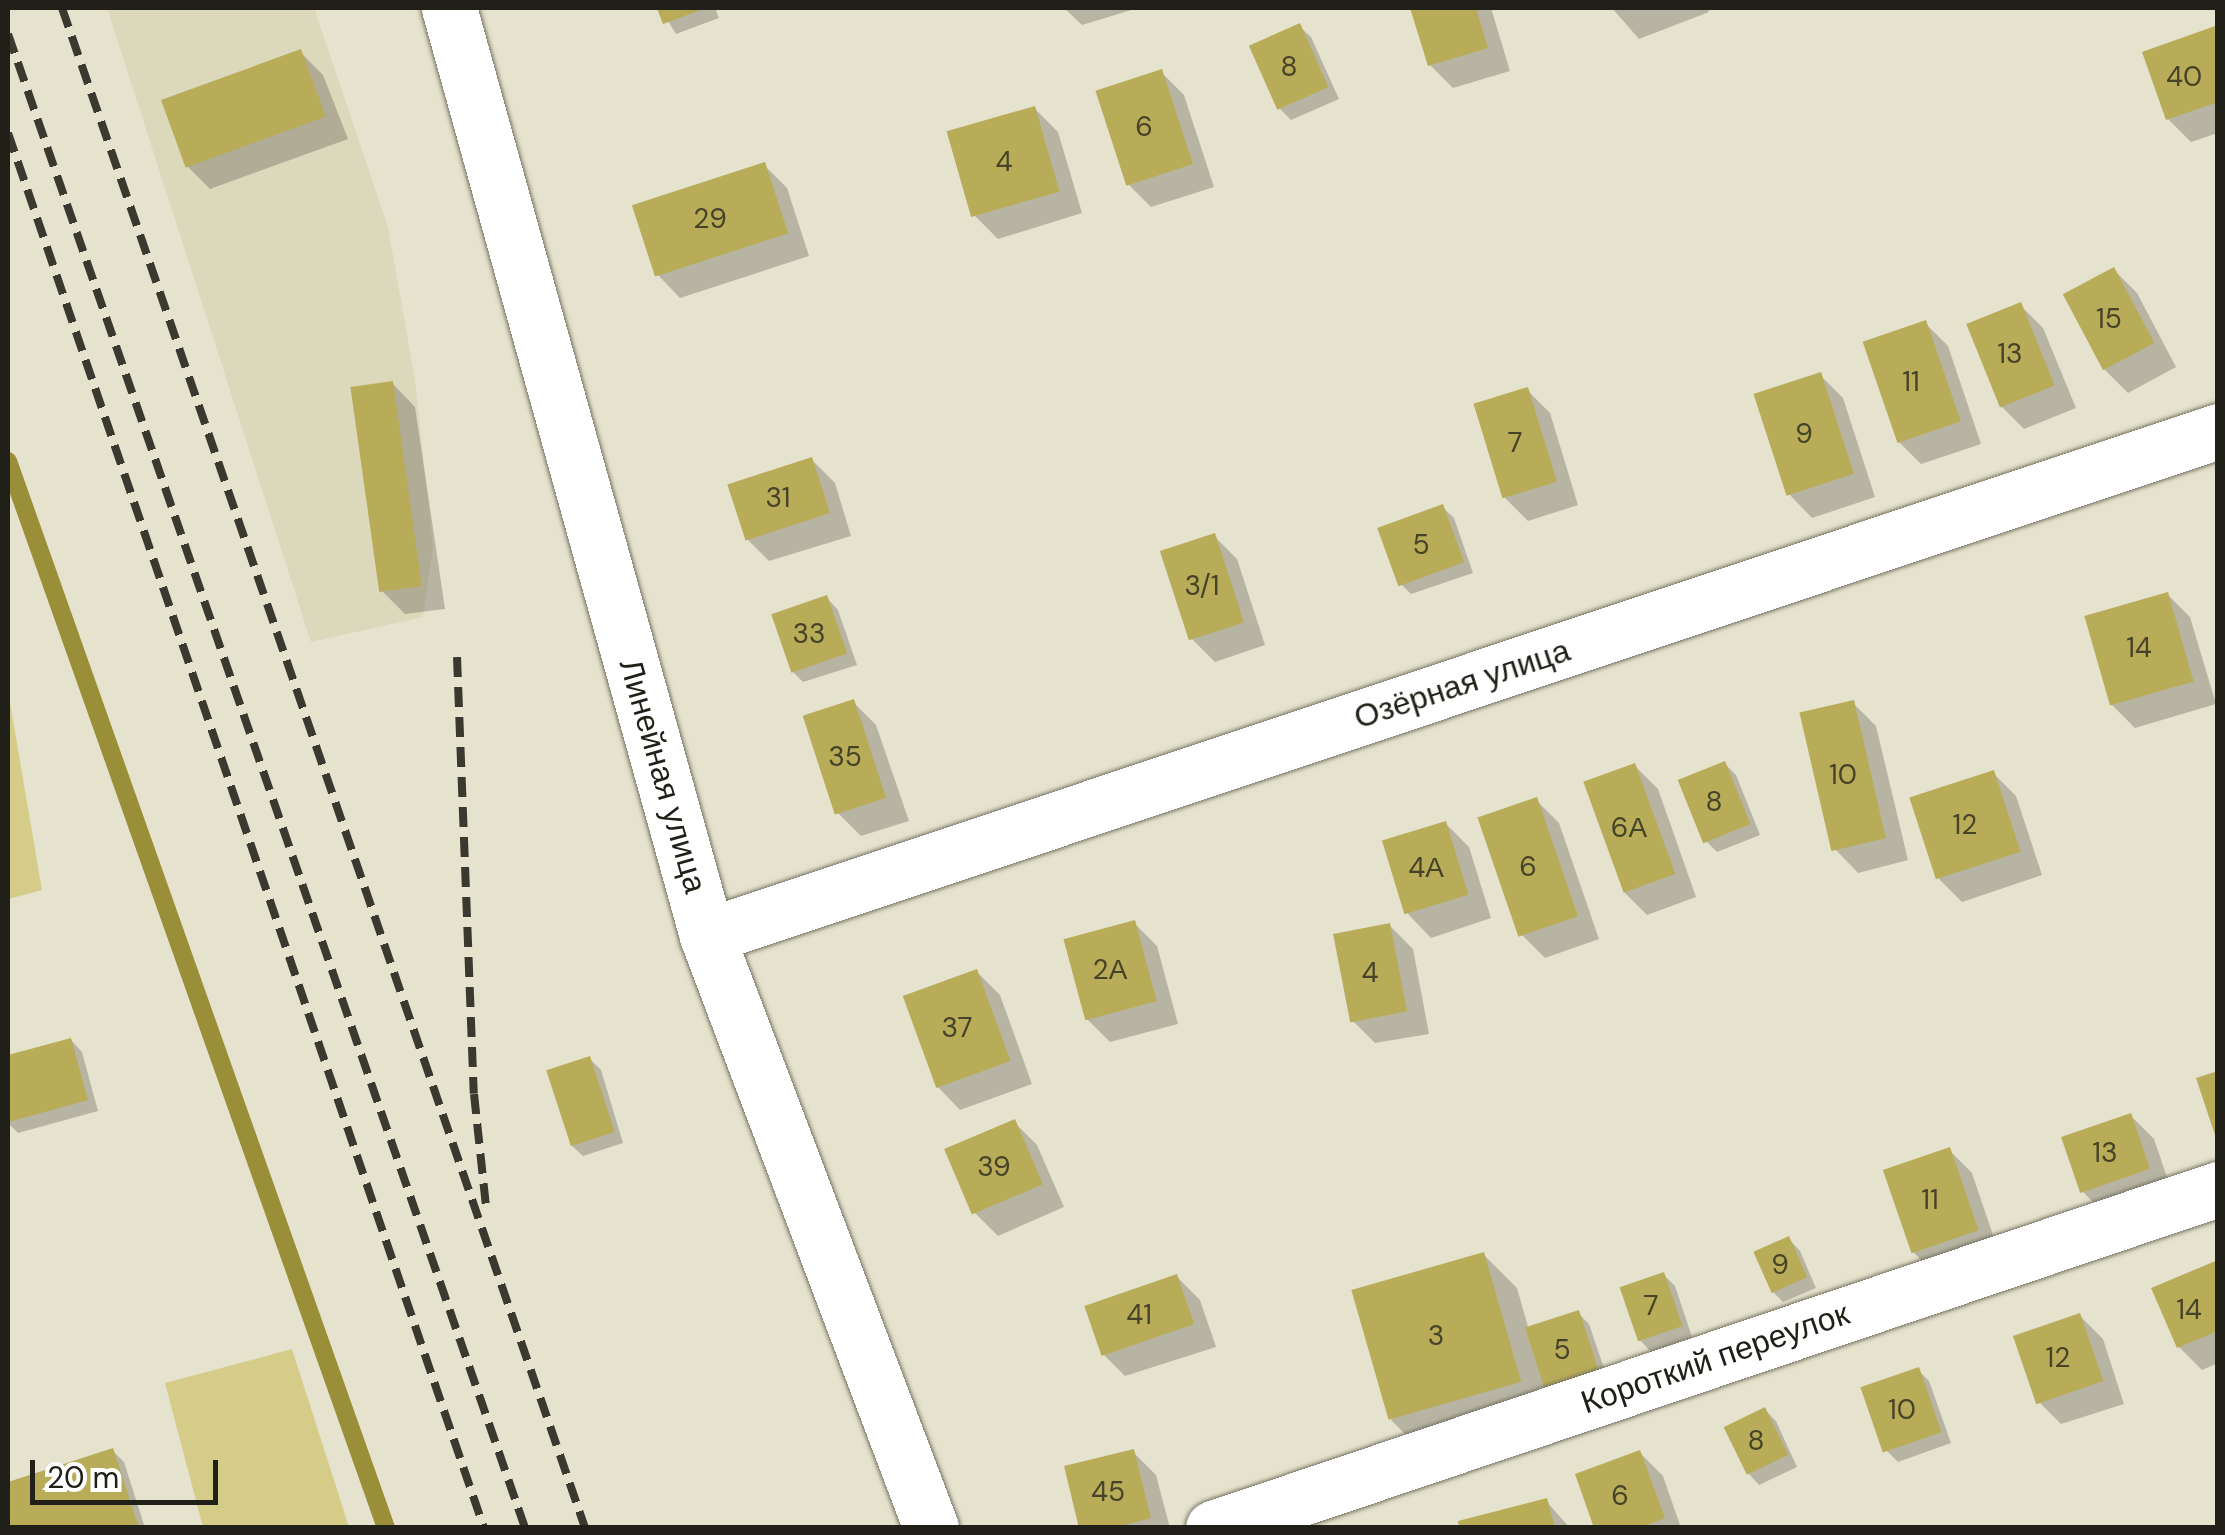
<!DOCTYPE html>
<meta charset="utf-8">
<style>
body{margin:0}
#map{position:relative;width:2225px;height:1535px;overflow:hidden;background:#e5e2ce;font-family:"DM Sans",sans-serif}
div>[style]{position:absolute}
.built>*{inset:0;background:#dcd8bc}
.green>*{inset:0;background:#d6cc89}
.shadow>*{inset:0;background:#0003}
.stream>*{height:18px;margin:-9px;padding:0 9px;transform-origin:9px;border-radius:9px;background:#9b8e38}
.building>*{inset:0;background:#b9ac58;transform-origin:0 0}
.roads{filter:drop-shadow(0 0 2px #757260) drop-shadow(0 0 2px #757260)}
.minor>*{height:55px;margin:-27.5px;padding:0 27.5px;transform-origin:27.5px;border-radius:27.5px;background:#fff}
.rail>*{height:8px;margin-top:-4px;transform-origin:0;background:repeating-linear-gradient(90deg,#3a392f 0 20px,transparent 0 30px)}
span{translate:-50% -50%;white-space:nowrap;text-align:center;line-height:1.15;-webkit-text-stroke:8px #fff;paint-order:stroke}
.number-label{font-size:28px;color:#474328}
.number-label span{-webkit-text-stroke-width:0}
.street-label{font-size:32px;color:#212018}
.frame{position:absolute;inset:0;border:10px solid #212018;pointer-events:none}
.scale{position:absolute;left:30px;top:1460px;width:188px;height:45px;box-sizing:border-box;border:5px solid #212018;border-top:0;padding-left:12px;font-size:30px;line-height:35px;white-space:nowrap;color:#212018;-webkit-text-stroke:8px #fff;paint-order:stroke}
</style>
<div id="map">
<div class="built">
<div style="clip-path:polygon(107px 8px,314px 8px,388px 227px,415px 380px,433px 547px,423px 617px,311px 642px)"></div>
</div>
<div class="green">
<div style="clip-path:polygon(8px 691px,42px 890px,8px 899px)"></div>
<div style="clip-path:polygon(292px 1349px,349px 1527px,203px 1527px,165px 1383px)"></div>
</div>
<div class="shadow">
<div style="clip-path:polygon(660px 8px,715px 8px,719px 18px,676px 34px)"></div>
<div style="clip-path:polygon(1064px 8px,1138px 8px,1082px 25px)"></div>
<div style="clip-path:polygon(1413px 8px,1491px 8px,1510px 71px,1453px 88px,1430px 65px)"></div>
<div style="clip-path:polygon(1612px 8px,1708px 8px,1709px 12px,1639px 39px)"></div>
<div style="clip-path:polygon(1299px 26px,1311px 37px,1339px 99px,1291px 120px,1280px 109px,1252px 49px)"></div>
<div style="clip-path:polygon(2218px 28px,2218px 133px,2191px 142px,2168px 119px)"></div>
<div style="clip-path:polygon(300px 52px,323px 75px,348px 139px,210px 189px,187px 166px)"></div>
<div style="clip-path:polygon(1161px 72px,1184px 95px,1214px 187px,1151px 207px,1128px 184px)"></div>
<div style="clip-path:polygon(1035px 109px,1058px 132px,1082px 213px,998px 239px,975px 216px)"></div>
<div style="clip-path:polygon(764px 165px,787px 188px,809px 256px,680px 298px,657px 274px)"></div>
<div style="clip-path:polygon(2114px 270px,2137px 293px,2176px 367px,2128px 393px,2105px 370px)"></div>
<div style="clip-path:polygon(2020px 305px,2043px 328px,2076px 408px,2024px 429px,2001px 406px)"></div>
<div style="clip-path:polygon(1925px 323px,1948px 346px,1981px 444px,1921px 464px,1898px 441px)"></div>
<div style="clip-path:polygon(1820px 375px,1843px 398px,1875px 497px,1812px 518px,1789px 494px)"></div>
<div style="clip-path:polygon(392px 383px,415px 407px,445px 609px,405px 614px,382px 591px)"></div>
<div style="clip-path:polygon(1527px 390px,1550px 413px,1578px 505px,1528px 521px,1505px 498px)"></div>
<div style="clip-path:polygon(812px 460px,835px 483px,851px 536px,769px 561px,746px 538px)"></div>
<div style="clip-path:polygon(1442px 507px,1454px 518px,1473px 573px,1411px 594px,1400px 583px)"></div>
<div style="clip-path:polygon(1214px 536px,1237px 559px,1265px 645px,1215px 662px,1192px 639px)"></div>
<div style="clip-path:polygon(2167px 594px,2190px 617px,2216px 704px,2135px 728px,2112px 705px)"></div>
<div style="clip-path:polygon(827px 598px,838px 610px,857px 665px,803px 682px,792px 671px)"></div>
<div style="clip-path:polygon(853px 702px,876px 725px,909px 821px,861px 836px,838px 813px)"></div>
<div style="clip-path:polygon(1853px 703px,1876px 726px,1908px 860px,1858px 873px,1835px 849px)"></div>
<div style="clip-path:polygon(1725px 764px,1736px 775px,1760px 835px,1717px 852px,1706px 841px)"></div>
<div style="clip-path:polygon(1635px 766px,1658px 789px,1696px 897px,1647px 915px,1624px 892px)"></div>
<div style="clip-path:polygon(1993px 773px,2016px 796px,2042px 875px,1962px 902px,1939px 879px)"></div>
<div style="clip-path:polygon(1536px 800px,1559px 823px,1599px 939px,1545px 958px,1522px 935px)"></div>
<div style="clip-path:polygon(1446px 824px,1469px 847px,1491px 918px,1431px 938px,1408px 914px)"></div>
<div style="clip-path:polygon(1134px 923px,1157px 946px,1178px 1024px,1110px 1042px,1087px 1019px)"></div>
<div style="clip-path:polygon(1390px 926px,1413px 949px,1429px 1034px,1375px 1043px,1352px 1020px)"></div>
<div style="clip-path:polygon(977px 972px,1000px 995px,1032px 1084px,960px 1110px,937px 1086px)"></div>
<div style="clip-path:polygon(71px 1040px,82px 1052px,98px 1111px,18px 1133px,8px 1123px,8px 1057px)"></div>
<div style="clip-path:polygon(590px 1059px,601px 1070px,623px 1143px,583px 1156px,571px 1145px)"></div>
<div style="clip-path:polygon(2131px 1116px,2154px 1139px,2172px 1192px,2105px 1214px,2082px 1191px)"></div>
<div style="clip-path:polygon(1014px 1122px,1037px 1145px,1064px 1207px,998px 1236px,975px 1213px)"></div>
<div style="clip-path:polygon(1949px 1150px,1972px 1173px,1999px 1253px,1935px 1274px,1912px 1251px)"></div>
<div style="clip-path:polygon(1789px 1239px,1800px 1251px,1816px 1288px,1783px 1302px,1772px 1291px)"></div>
<div style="clip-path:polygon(1483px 1254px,1517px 1288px,1529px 1330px,1578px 1313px,1589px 1324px,1609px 1383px,1424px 1453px,1391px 1420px)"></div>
<div style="clip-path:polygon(2218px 1262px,2218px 1363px,2202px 1370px,2179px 1347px)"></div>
<div style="clip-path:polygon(1664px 1275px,1675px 1286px,1692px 1337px,1651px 1352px,1640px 1340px)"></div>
<div style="clip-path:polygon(1177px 1277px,1200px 1300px,1216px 1347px,1125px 1376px,1102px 1353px)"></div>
<div style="clip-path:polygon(2080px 1316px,2103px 1339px,2124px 1404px,2061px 1424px,2038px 1401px)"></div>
<div style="clip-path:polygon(1918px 1370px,1929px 1381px,1951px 1443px,1898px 1462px,1887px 1451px)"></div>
<div style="clip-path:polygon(1765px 1410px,1776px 1421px,1797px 1467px,1759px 1485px,1748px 1473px)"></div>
<div style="clip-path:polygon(113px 1451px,124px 1462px,145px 1528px,8px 1528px,8px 1485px)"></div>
<div style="clip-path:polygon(1133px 1452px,1156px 1475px,1170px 1528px,1082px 1528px)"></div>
<div style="clip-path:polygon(1640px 1453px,1663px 1476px,1681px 1528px,1597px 1528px)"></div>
<div style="clip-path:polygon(1546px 1501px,1570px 1528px,1462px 1528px)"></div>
</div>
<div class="stream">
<div style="left:8px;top:461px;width:1132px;rotate:70.49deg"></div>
</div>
<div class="building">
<div style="clip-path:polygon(657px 8px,706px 8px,663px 24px)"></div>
<div style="clip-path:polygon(1410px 8px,1476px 8px,1488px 48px,1428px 66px)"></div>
<div style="left:1300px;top:23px;width:70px;height:56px;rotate:66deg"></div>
<div style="clip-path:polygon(2218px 25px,2218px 102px,2166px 120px,2142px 52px)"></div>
<div style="left:301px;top:49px;width:72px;height:149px;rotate:70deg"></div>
<div style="left:1162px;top:69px;width:100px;height:70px;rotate:72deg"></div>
<div style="left:1035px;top:106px;width:89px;height:92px;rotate:74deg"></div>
<div style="left:765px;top:162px;width:75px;height:140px;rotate:72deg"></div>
<div style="left:2114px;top:267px;width:86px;height:58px;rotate:62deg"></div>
<div style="left:2021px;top:302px;width:90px;height:59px;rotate:68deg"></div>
<div style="left:1926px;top:320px;width:107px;height:67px;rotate:71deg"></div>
<div style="left:1821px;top:372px;width:107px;height:71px;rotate:72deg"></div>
<div style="left:393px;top:381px;width:207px;height:43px;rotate:82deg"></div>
<div style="left:1528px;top:387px;width:99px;height:57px;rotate:73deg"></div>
<div style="left:812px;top:457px;width:59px;height:89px;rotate:72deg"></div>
<div style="left:1443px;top:504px;width:62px;height:70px;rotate:70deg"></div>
<div style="left:1215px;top:533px;width:94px;height:58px;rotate:72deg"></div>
<div style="left:2168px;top:592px;width:93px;height:87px;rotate:74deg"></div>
<div style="left:827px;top:595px;width:62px;height:59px;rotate:71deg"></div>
<div style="left:854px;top:699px;width:104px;height:54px;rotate:72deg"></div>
<div style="left:1854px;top:700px;width:142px;height:56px;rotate:77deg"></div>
<div style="left:1725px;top:761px;width:68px;height:51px;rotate:68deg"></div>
<div style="left:1635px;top:763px;width:118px;height:55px;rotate:70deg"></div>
<div style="left:1994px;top:770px;width:86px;height:89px;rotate:72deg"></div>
<div style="left:1537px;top:797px;width:126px;height:63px;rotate:71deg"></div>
<div style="left:1446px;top:821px;width:77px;height:67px;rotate:73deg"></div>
<div style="left:1135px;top:920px;width:84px;height:74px;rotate:75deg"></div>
<div style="left:1390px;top:923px;width:90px;height:58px;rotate:79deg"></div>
<div style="left:977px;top:969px;width:98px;height:79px;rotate:70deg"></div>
<div style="clip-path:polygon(71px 1038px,88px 1100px,8px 1122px,8px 1055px)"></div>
<div style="left:590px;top:1056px;width:80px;height:46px;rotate:72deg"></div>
<div style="clip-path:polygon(2218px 1071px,2218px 1140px,2217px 1141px,2196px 1078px)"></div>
<div style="left:2131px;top:1113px;width:59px;height:74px;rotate:71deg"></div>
<div style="left:1015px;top:1119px;width:71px;height:77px;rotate:67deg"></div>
<div style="left:1950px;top:1147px;width:88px;height:71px;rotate:71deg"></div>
<div style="left:1789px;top:1236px;width:45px;height:39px;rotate:66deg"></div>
<div style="left:1484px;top:1252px;width:135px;height:138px;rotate:74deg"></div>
<div style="clip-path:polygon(2218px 1260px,2218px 1331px,2177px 1348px,2151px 1288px)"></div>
<div style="left:1664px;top:1272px;width:57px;height:47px;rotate:71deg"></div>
<div style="left:1177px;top:1274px;width:53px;height:98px;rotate:71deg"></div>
<div style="left:1579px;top:1310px;width:65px;height:57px;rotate:72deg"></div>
<div style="left:2080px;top:1313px;width:72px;height:71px;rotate:71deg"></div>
<div style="left:1919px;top:1367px;width:69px;height:62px;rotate:71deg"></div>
<div style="left:1765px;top:1407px;width:53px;height:46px;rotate:64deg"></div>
<div style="clip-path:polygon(113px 1448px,139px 1528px,8px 1528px,8px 1482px)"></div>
<div style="clip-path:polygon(1134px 1449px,1151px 1518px,1113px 1528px,1079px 1528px,1064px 1466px)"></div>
<div style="clip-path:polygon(1640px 1450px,1665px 1518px,1639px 1528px,1594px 1528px,1575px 1474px)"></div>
<div style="clip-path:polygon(1547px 1498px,1555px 1528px,1459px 1528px,1458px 1521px)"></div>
</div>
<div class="roads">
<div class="minor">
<div style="left:449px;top:8px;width:963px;rotate:74.46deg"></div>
<div style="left:707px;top:936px;width:633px;rotate:69.27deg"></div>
<div style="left:707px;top:936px;width:1593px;rotate:-18.48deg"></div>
<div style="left:1213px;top:1528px;width:1061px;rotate:-18.64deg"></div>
</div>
</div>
<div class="rail">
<div style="left:62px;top:8px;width:1607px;rotate:71.01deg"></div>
<div style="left:8px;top:34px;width:1581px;rotate:70.91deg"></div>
<div style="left:8px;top:133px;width:1474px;rotate:71.16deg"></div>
<div style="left:457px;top:657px;width:437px;rotate:87.8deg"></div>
<div style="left:474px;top:1094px;width:113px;rotate:83.9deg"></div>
</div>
<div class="number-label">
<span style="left:1289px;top:67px">8</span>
<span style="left:2184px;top:77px">40</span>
<span style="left:1144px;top:127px">6</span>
<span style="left:1004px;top:162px">4</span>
<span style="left:710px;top:219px">29</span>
<span style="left:2109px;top:319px">15</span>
<span style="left:2010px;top:354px">13</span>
<span style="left:1911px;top:382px">11</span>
<span style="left:1804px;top:434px">9</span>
<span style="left:1515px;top:443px">7</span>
<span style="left:778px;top:498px">31</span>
<span style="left:1421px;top:545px">5</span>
<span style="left:1202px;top:586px">3/1</span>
<span style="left:809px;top:634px">33</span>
<span style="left:2139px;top:648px">14</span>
<span style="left:845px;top:757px">35</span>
<span style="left:1843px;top:775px">10</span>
<span style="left:1714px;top:802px">8</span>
<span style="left:1965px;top:825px">12</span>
<span style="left:1629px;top:828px">6А</span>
<span style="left:1528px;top:867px">6</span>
<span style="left:1426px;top:868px">4А</span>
<span style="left:1110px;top:970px">2А</span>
<span style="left:1370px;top:973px">4</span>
<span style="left:957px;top:1028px">37</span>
<span style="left:2105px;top:1153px">13</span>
<span style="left:994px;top:1167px">39</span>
<span style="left:1930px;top:1200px">11</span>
<span style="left:1780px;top:1265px">9</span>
<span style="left:1651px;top:1306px">7</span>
<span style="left:2189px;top:1310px">14</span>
<span style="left:1139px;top:1315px">41</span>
<span style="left:1436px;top:1336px">3</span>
<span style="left:1562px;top:1350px">5</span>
<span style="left:2058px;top:1358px">12</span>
<span style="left:1902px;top:1410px">10</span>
<span style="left:1756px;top:1441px">8</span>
<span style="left:1108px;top:1492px">45</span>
<span style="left:1620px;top:1496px">6</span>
</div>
<div class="street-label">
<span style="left:1462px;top:684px;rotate:-18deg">Озёрная улица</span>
<span style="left:663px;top:776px;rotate:74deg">Линейная улица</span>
<span style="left:1715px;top:1358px;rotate:-19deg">Короткий переулок</span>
</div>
<div class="frame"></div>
<div class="scale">20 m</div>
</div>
